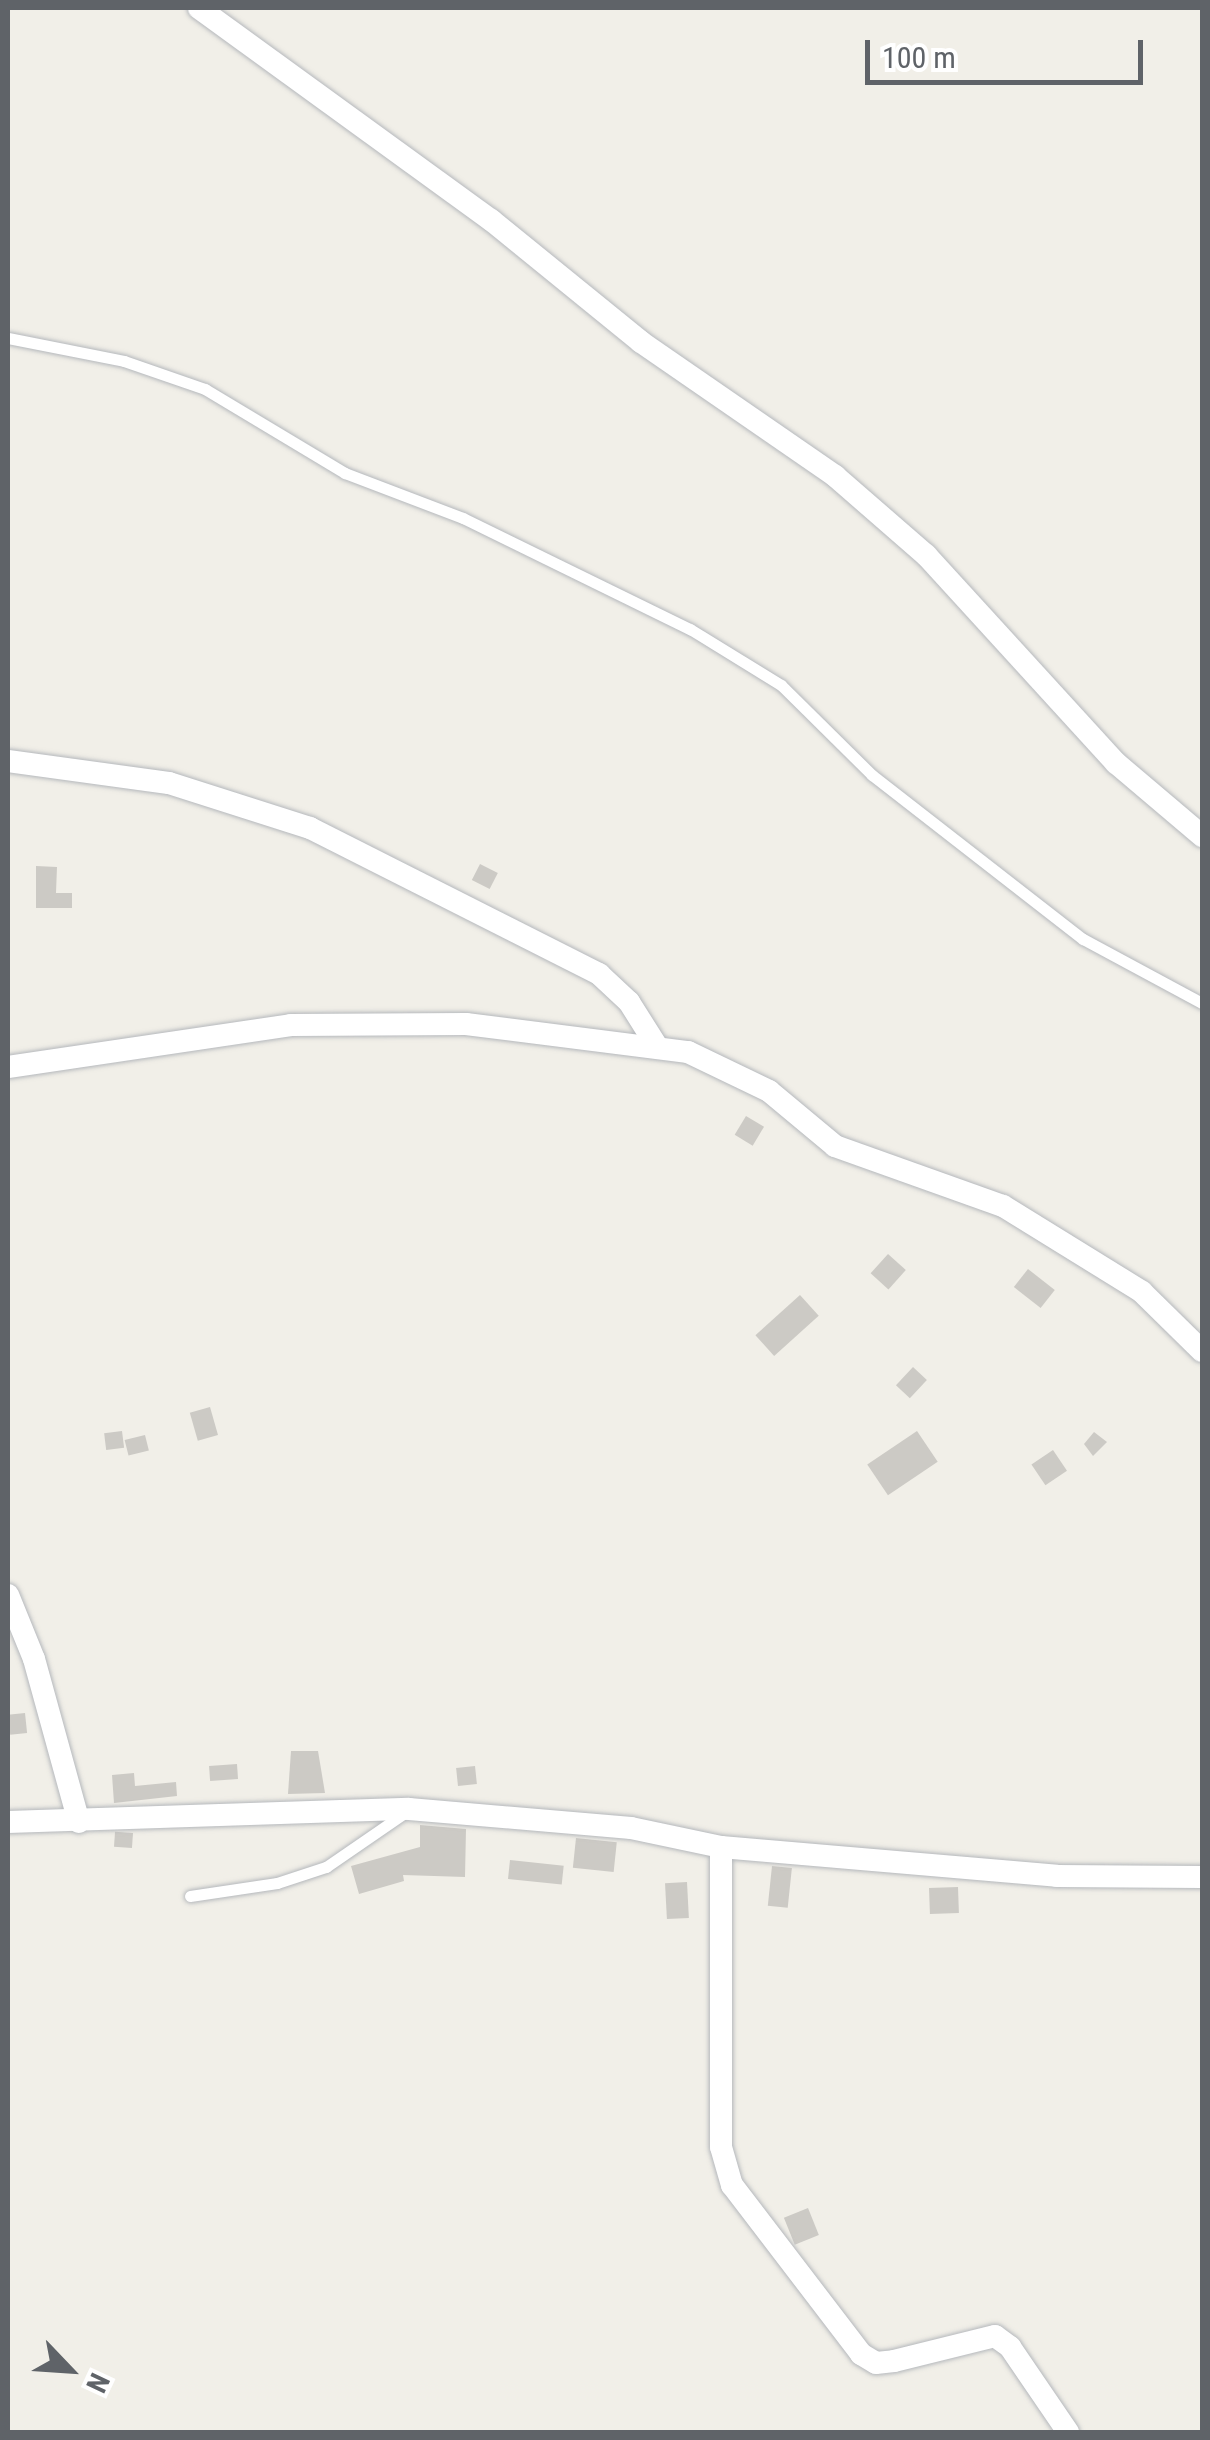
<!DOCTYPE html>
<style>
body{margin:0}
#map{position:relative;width:1210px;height:2440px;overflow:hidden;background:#f1efe8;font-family:"Roboto Condensed",sans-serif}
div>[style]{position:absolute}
.building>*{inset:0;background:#cccac5;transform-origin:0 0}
.roads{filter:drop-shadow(0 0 2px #b5b8bc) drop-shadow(0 0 2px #b5b8bc)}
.lane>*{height:11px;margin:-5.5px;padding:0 5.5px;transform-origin:5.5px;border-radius:5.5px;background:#fff}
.street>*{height:22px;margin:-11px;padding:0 11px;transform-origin:11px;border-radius:11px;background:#fff}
span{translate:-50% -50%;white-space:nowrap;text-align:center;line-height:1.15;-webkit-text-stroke:9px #fff;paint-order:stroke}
.frame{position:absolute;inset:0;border:10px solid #5f6368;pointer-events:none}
.north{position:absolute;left:20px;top:2320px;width:100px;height:100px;-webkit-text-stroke:8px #fff;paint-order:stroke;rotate:115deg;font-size:28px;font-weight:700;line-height:40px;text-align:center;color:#5f6368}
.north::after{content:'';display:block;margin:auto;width:35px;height:45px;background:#5f6368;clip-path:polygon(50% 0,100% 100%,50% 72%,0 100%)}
.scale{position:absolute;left:865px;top:40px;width:278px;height:45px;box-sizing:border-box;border:5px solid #5f6368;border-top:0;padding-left:12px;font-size:30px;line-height:35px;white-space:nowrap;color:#5f6368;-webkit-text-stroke:8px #fff;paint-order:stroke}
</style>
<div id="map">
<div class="building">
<div style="left:480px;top:864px;width:20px;height:18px;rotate:27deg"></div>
<div style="clip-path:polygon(36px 866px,57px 867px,56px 893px,72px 893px,72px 908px,36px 908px)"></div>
<div style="left:746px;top:1116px;width:21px;height:22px;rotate:31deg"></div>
<div style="left:888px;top:1254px;width:24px;height:26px;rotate:42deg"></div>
<div style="left:1028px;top:1269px;width:34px;height:23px;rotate:38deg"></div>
<div style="left:800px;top:1295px;width:28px;height:60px;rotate:48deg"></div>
<div style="left:913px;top:1367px;width:19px;height:25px;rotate:43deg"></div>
<div style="left:210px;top:1407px;width:29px;height:21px;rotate:74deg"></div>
<div style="left:122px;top:1431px;width:17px;height:18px;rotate:83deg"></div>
<div style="left:917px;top:1431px;width:37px;height:60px;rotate:56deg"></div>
<div style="clip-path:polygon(1094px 1432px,1107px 1442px,1093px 1456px,1084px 1444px)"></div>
<div style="left:145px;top:1435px;width:16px;height:21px;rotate:76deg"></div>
<div style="left:1053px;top:1450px;width:25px;height:26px;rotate:56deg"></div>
<div style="left:25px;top:1713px;width:20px;height:17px;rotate:84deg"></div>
<div style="clip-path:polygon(291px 1751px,318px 1751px,325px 1793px,288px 1794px)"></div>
<div style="left:237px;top:1764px;width:15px;height:28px;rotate:86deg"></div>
<div style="left:475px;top:1766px;width:18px;height:19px;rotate:84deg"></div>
<div style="clip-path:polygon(134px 1773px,135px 1786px,176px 1782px,177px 1796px,114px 1803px,112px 1775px)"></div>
<div style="clip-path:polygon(420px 1825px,466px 1829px,465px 1877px,403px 1875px,404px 1881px,359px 1894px,351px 1866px,420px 1847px)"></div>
<div style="left:133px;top:1833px;width:15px;height:18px;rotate:94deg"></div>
<div style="left:576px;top:1838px;width:41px;height:30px;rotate:6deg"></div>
<div style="left:510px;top:1860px;width:54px;height:19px;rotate:6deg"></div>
<div style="left:772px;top:1866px;width:20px;height:40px;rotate:6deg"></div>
<div style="left:687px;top:1882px;width:36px;height:22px;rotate:87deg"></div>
<div style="left:958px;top:1887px;width:26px;height:29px;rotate:88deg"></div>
<div style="left:808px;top:2208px;width:29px;height:26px;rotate:68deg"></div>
</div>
<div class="roads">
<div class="lane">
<div style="left:8px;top:338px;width:118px;rotate:11.2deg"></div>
<div style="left:124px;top:361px;width:86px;rotate:19.1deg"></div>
<div style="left:205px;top:389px;width:163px;rotate:31deg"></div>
<div style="left:345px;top:473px;width:126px;rotate:20.9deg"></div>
<div style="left:463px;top:518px;width:253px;rotate:26.1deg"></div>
<div style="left:690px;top:629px;width:107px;rotate:31.6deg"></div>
<div style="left:781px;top:685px;width:128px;rotate:44.7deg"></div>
<div style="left:872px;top:775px;width:267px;rotate:37.9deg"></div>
<div style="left:1083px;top:939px;width:135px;rotate:28.3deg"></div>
<div style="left:190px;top:1896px;width:88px;rotate:-8.5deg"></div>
<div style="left:277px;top:1883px;width:52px;rotate:-18.1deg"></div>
<div style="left:326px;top:1867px;width:97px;rotate:-34.5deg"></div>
</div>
<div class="street">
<div style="left:199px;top:8px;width:361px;rotate:36deg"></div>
<div style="left:491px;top:220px;width:193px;rotate:39.1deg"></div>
<div style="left:641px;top:342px;width:236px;rotate:34.6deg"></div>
<div style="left:835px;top:476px;width:121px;rotate:41deg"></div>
<div style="left:926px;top:555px;width:282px;rotate:47.6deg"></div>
<div style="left:1116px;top:763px;width:113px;rotate:40.3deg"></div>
<div style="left:8px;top:761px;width:162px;rotate:7.8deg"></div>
<div style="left:169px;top:783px;width:148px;rotate:17.7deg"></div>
<div style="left:310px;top:828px;width:324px;rotate:26.8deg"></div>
<div style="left:599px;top:974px;width:41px;rotate:43deg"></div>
<div style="left:629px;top:1002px;width:54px;rotate:57.8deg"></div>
<div style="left:8px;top:1067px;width:286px;rotate:-8.4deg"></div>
<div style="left:291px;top:1025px;width:175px;rotate:-0.3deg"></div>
<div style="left:466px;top:1024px;width:224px;rotate:7.2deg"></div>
<div style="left:688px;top:1052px;width:90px;rotate:25.7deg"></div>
<div style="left:769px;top:1091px;width:86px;rotate:39.8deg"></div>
<div style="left:835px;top:1146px;width:178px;rotate:19.7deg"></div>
<div style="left:1003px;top:1206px;width:163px;rotate:31.7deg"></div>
<div style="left:1142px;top:1292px;width:84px;rotate:44.5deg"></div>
<div style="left:8px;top:1595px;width:69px;rotate:67.9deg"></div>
<div style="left:34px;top:1659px;width:169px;rotate:74.6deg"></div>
<div style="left:8px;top:1822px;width:401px;rotate:-1.9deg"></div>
<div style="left:409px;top:1809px;width:223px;rotate:4.9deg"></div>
<div style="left:631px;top:1828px;width:92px;rotate:11.9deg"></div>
<div style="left:721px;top:1847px;width:337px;rotate:4.9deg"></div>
<div style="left:1057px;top:1876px;width:145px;rotate:0.4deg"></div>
<div style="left:721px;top:1847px;width:300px;rotate:90deg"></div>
<div style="left:721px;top:2147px;width:40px;rotate:74deg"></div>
<div style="left:732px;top:2185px;width:213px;rotate:52.6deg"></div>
<div style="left:861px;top:2354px;width:17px;rotate:31deg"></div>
<div style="left:876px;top:2363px;width:18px;rotate:-6deg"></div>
<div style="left:894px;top:2361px;width:104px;rotate:-13.9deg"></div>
<div style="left:995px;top:2336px;width:19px;rotate:36deg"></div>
<div style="left:1010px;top:2347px;width:103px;rotate:55.7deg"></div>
</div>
</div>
<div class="frame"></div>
<div class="north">N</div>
<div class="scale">100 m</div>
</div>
